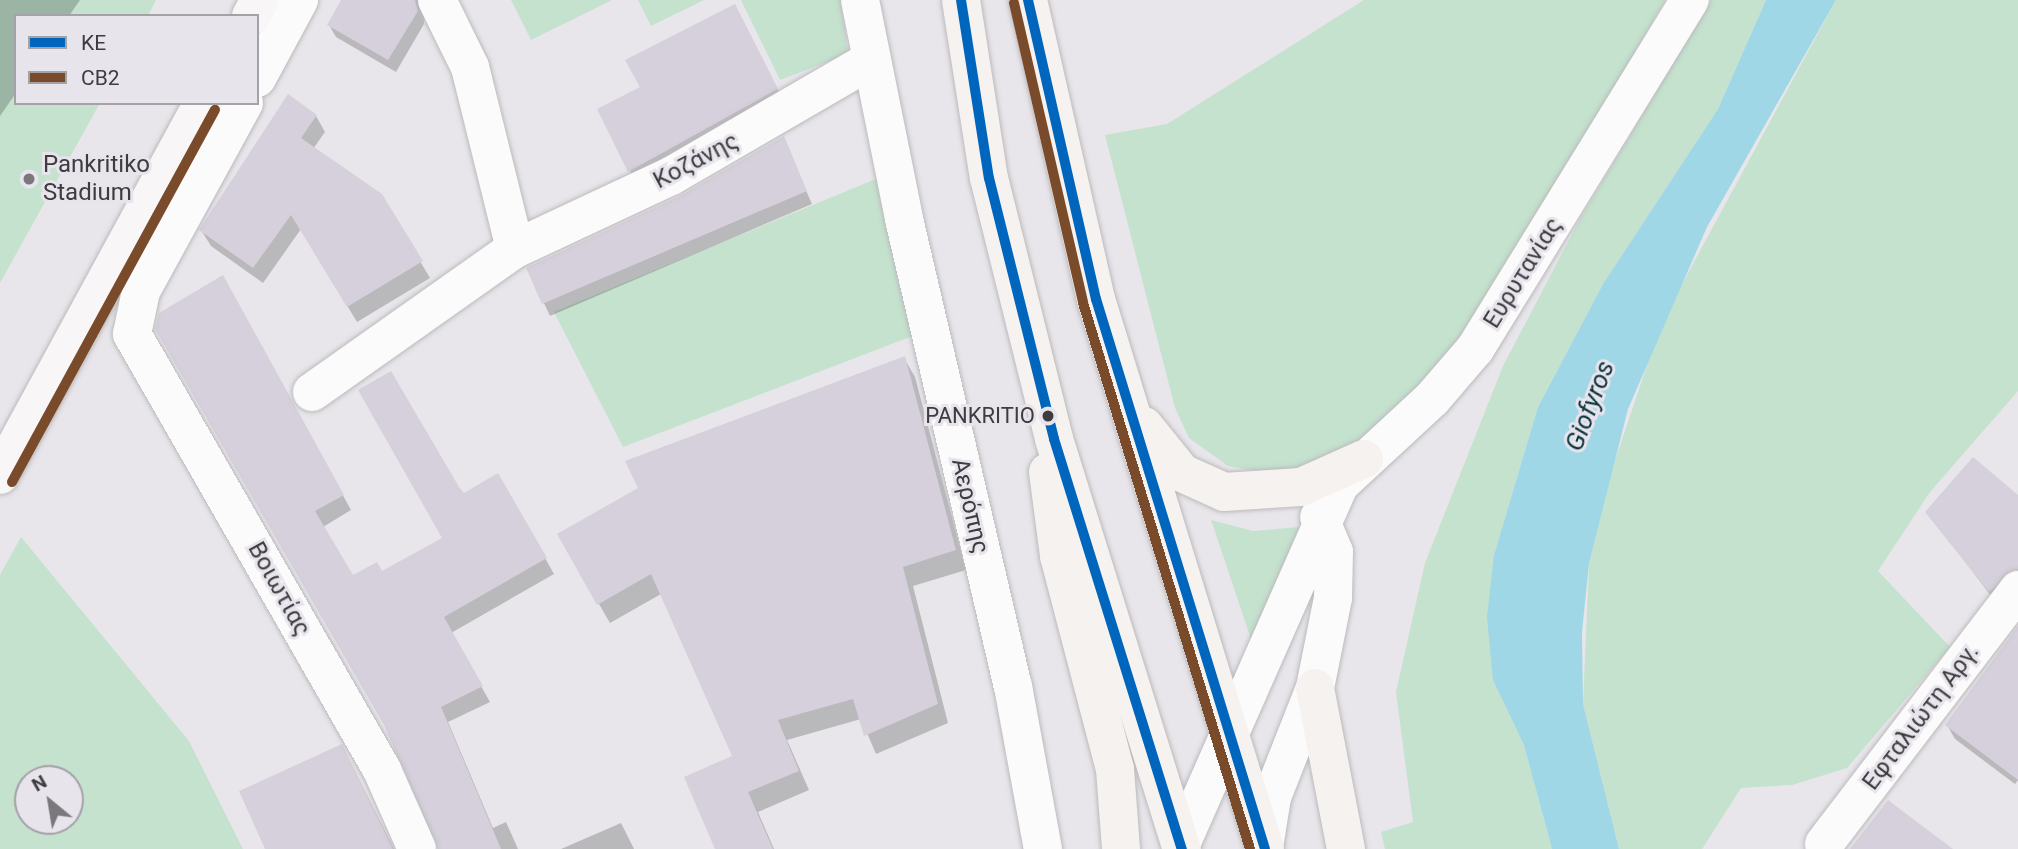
<!DOCTYPE html>
<meta charset="utf-8">
<style>
body{margin:0}
#map{position:relative;width:2018px;height:849px;overflow:hidden;background:#e8e6ea;font-family:Roboto,sans-serif}
div>[style]{position:absolute}
.green>*{inset:0;background:#c4e2ce}
.water>*{inset:0;background:#9fd7e7}
.shadow>*{inset:0;background:#0003}
.building>*{inset:0;background:#d5d0db}
.roads{filter:drop-shadow(0 0 2px #bbbabd) drop-shadow(0 0 2px #bbbabd)}
.minor>*{height:38px;margin:-19px;padding:0 19px;transform-origin:19px;border-radius:19px;background:#fcfbfc}
.secondary>*{height:38px;margin:-19px;padding:0 19px;transform-origin:19px;border-radius:19px;background:#f8f6f6}
.primary>*{height:38px;margin:-19px;padding:0 19px;transform-origin:19px;border-radius:19px;background:#f6f2ef}
.bus-1>*{height:10px;margin:-5px;padding:0 5px;transform-origin:5px;border-radius:5px;background:#0065bd}
.bus-2>*{height:10px;margin:-5px;padding:0 5px;transform-origin:5px;border-radius:5px;background:#7a4b2a}
.dots>*{width:19px;height:19px;translate:-50% -50%;box-sizing:border-box;border:4px solid #e8e4ec;border-radius:50%}
span{translate:-50% -50%;white-space:nowrap;text-align:center;line-height:1.15;-webkit-text-stroke:6px #e8e4ec;paint-order:stroke}
.bus-label{font-size:22px;color:#3e3c3f}
.right{translate:-100% -50%;text-align:right}
.street-label{font-size:24px;color:#3e3c3f}
.poi-label{font-size:24px;color:#3e3c3f}
.left{translate:0 -50%;text-align:left}
.water-label{font-size:26px;color:#0e353e;font-style:italic}
.legend{position:absolute;left:14px;top:14px;width:245px;height:91px;box-sizing:border-box;background:#e8e4ec;border:2px solid #a4a1a7;margin:0;padding:9px 12px;list-style:none;font-size:21px;color:#3e3c3f}
.legend li{display:flex;align-items:center;gap:14px;height:35px}
.legend b{width:35px;border:2px solid #a4a1a7}
.north{position:absolute;left:14px;top:765px;width:70px;height:70px;box-sizing:border-box;background:#e8e4ec;border:2px solid #a4a1a7;border-radius:50%;rotate:330deg;font-size:19px;font-weight:700;line-height:28px;text-align:center;color:#3e3c3f}
.north::after{content:'';display:block;margin:auto;width:24px;height:32px;background:#7a787b;clip-path:polygon(50% 0,100% 100%,50% 72%,0 100%)}
</style>
<div id="map">
<div class="green">
<div style="clip-path:polygon(0 0,156px 0,148px 16px,16px 16px,16px 103px,100px 103px,0 283px)"></div>
<div style="clip-path:polygon(511px 0,612px 0,531px 40px)"></div>
<div style="clip-path:polygon(638px 0,704px 0,651px 26px)"></div>
<div style="clip-path:polygon(741px 0,841px 0,848px 54px,780px 80px)"></div>
<div style="clip-path:polygon(1364px 0,1665px 0,1472px 334px,1356px 446px,1304px 467px,1262px 472px,1228px 466px,1189px 438px,1175px 408px,1105px 135px,1167px 124px)"></div>
<div style="clip-path:polygon(1711px 0,1766px 0,1718px 109px,1603px 284px,1538px 407px,1494px 555px,1493px 679px,1524px 745px,1552px 849px,1385px 849px,1381px 832px,1413px 822px,1396px 692px,1425px 563px,1503px 366px,1579px 221px)"></div>
<div style="clip-path:polygon(1836px 0,2018px 0,2018px 391px,1930px 492px,1878px 571px,1950px 647px,1847px 768px,1792px 785px,1741px 788px,1702px 849px,1619px 849px,1583px 704px,1589px 563px,1605px 490px,1662px 321px)"></div>
<div style="clip-path:polygon(878px 178px,915px 335px,623px 447px,554px 312px)"></div>
<div style="clip-path:polygon(1211px 520px,1253px 531px,1300px 527px,1253px 645px)"></div>
<div style="clip-path:polygon(evenodd,21px 537px,189px 741px,243px 849px,0 849px,0 575px,21px 537px,28px 779px,70px 779px,70px 821px,28px 821px,28px 779px)"></div>
</div>
<div class="water">
<div style="clip-path:polygon(1766px 0,1836px 0,1707px 227px,1628px 409px,1589px 563px,1582px 632px,1583px 704px,1619px 849px,1552px 849px,1524px 745px,1493px 680px,1487px 617px,1494px 555px,1538px 407px,1603px 284px,1718px 109px)"></div>
</div>
<div class="shadow">
<div style="clip-path:polygon(0 0,80px 0,69px 16px,16px 16px,16px 93px,0 116px)"></div>
<div style="clip-path:polygon(343px 0,425px 0,424px 24px,396px 72px,336px 37px,329px 25px)"></div>
<div style="clip-path:polygon(742px 19px,784px 102px,637px 184px,630px 171px)"></div>
<div style="clip-path:polygon(316px 116px,325px 132px,313px 149px,381px 196px,430px 278px,357px 322px,301px 229px,263px 283px,211px 246px,201px 230px)"></div>
<div style="clip-path:polygon(783px 138px,812px 204px,550px 316px,528px 269px,681px 197px)"></div>
<div style="clip-path:polygon(222px 277px,351px 510px,323px 527px,353px 577px,382px 573px,445px 539px,463px 495px,498px 475px,554px 574px,451px 633px,490px 702px,448px 722px,493px 828px,506px 822px,518px 849px,440px 849px)"></div>
<div style="clip-path:polygon(904px 358px,915px 377px,966px 570px,913px 586px,948px 723px,876px 754px,861px 719px,787px 740px,809px 790px,758px 812px,774px 849px,717px 849px,734px 757px,661px 594px,610px 623px,559px 535px)"></div>
<div style="clip-path:polygon(2018px 497px,2018px 584px,1998px 605px,1928px 513px)"></div>
<div style="clip-path:polygon(2018px 629px,2018px 780px,2015px 784px,1955px 739px,1947px 725px)"></div>
<div style="clip-path:polygon(350px 761px,394px 849px,267px 849px)"></div>
<div style="clip-path:polygon(621px 823px,634px 849px,561px 849px)"></div>
</div>
<div class="building">
<div style="clip-path:polygon(341px 0,415px 0,418px 11px,388px 60px,327px 25px)"></div>
<div style="clip-path:polygon(735px 4px,778px 89px,628px 172px,597px 109px,640px 87px,625px 60px)"></div>
<div style="clip-path:polygon(288px 94px,317px 115px,301px 138px,382px 194px,423px 261px,347px 307px,291px 215px,253px 268px,199px 230px)"></div>
<div style="clip-path:polygon(784px 136px,807px 191px,542px 304px,526px 268px,680px 196px)"></div>
<div style="clip-path:polygon(223px 275px,344px 495px,315px 511px,353px 575px,377px 562px,382px 571px,442px 538px,358px 390px,391px 371px,459px 487px,464px 493px,498px 473px,547px 558px,444px 617px,483px 686px,441px 707px,501px 849px,438px 849px,384px 725px,155px 329px,159px 313px)"></div>
<div style="clip-path:polygon(905px 356px,956px 550px,903px 567px,938px 704px,864px 736px,853px 699px,778px 720px,799px 771px,748px 792px,773px 849px,715px 849px,684px 777px,732px 756px,651px 574px,597px 605px,557px 534px,638px 488px,625px 461px)"></div>
<div style="clip-path:polygon(1973px 457px,2018px 495px,2018px 569px,1989px 592px,1925px 512px)"></div>
<div style="clip-path:polygon(2018px 626px,2018px 780px,1945px 725px)"></div>
<div style="clip-path:polygon(342px 744px,393px 849px,265px 849px,239px 791px)"></div>
<div style="clip-path:polygon(1888px 800px,1953px 849px,1850px 849px)"></div>
</div>
<div class="roads">
<div class="minor">
<div style="left:437px;top:0;width:75px;rotate:63.8deg"></div>
<div style="left:470px;top:67px;width:187px;rotate:76.1deg"></div>
<div style="left:860px;top:0;width:223px;rotate:78.6deg"></div>
<div style="left:904px;top:219px;width:480px;rotate:76.9deg"></div>
<div style="left:1013px;top:686px;width:166px;rotate:79.6deg"></div>
<div style="left:257px;top:78px;width:89px;rotate:-61.7deg"></div>
<div style="left:244px;top:103px;width:214px;rotate:118.7deg"></div>
<div style="left:141px;top:291px;width:44px;rotate:101.8deg"></div>
<div style="left:132px;top:334px;width:503px;rotate:60.17deg"></div>
<div style="left:382px;top:770px;width:86px;rotate:66.1deg"></div>
<div style="left:312px;top:392px;width:248px;rotate:-35.2deg"></div>
<div style="left:515px;top:249px;width:172px;rotate:-25.1deg"></div>
<div style="left:671px;top:176px;width:231px;rotate:-30.1deg"></div>
<div style="left:1181px;top:844px;width:392px;rotate:-66.2deg"></div>
<div style="left:1339px;top:485px;width:127px;rotate:-42.8deg"></div>
<div style="left:1432px;top:399px;width:66px;rotate:-49.3deg"></div>
<div style="left:1475px;top:349px;width:410px;rotate:-58.4deg"></div>
<div style="left:1824px;top:844px;width:320px;rotate:-52.6deg"></div>
<div style="left:1264px;top:847px;width:51px;rotate:-80.9deg"></div>
<div style="left:1272px;top:797px;width:117px;rotate:-68.5deg"></div>
<div style="left:1315px;top:688px;width:92px;rotate:-78.7deg"></div>
<div style="left:1333px;top:598px;width:46px;rotate:-88.8deg"></div>
<div style="left:1334px;top:552px;width:38px;rotate:-113deg"></div>
</div>
<div class="secondary">
<div style="left:251px;top:16px;width:18px;rotate:-61deg"></div>
<div style="left:0;top:475px;width:424px;rotate:-61.4deg"></div>
</div>
<div class="primary">
<div style="left:961px;top:0;width:180px;rotate:81.1deg"></div>
<div style="left:989px;top:178px;width:269px;rotate:76deg"></div>
<div style="left:1054px;top:439px;width:430px;rotate:72.7deg"></div>
<div style="left:1028px;top:0;width:307px;rotate:77.2deg"></div>
<div style="left:1096px;top:299px;width:575px;rotate:72.92deg"></div>
<div style="left:1144px;top:426px;width:60px;rotate:51deg"></div>
<div style="left:1182px;top:473px;width:46px;rotate:24.3deg"></div>
<div style="left:1224px;top:492px;width:77px;rotate:-3.7deg"></div>
<div style="left:1301px;top:487px;width:69px;rotate:-24deg"></div>
<div style="left:1048px;top:472px;width:85px;rotate:82.5deg"></div>
<div style="left:1059px;top:556px;width:220px;rotate:75.3deg"></div>
<div style="left:1115px;top:769px;width:80px;rotate:85.7deg"></div>
<div style="left:1315px;top:688px;width:164px;rotate:79.1deg"></div>
</div>
</div>
<div class="bus-1">
<div style="left:961px;top:0;width:180px;rotate:81.1deg"></div>
<div style="left:989px;top:178px;width:269px;rotate:76deg"></div>
<div style="left:1054px;top:439px;width:430px;rotate:72.7deg"></div>
<div style="left:1028px;top:0;width:307px;rotate:77.2deg"></div>
<div style="left:1096px;top:299px;width:575px;rotate:72.92deg"></div>
</div>
<div class="bus-2">
<div style="left:1014px;top:3px;width:308px;rotate:77deg"></div>
<div style="left:1083px;top:303px;width:571px;rotate:72.99deg"></div>
<div style="left:12px;top:482px;width:424px;rotate:-61.4deg"></div>
</div>
<div class="dots">
<div style="left:29px;top:179px;background:#7a787b"></div>
<div style="left:1048px;top:416px;background:#3e3c3f"></div>
</div>
<div class="bus-label">
<span class="right" style="left:1035px;top:416px">PANKRITIO</span>
</div>
<div class="street-label">
<span style="left:696px;top:161px;rotate:-28deg">Κοζάνης</span>
<span style="left:1523px;top:273px;rotate:-58deg">Ευρυτανίας</span>
<span style="left:970px;top:506px;rotate:77deg">Αερόπης</span>
<span style="left:279px;top:589px;rotate:61deg">Βοιωτίας</span>
<span style="left:1921px;top:717px;rotate:-53deg">Εφταλιώτη Αργ.</span>
</div>
<div class="poi-label">
<span class="left" style="left:43px;top:179px">Pankritiko<br>Stadium</span>
</div>
<div class="water-label">
<span style="left:1590px;top:406px;rotate:-69deg">Giofyros</span>
</div>
<ul class="legend">
<li><b style="height:9px;background:#0065bd"></b>KE</li>
<li><b style="height:9px;background:#7a4b2a"></b>CB2</li>
</ul>
<div class="north">N</div>
</div>
